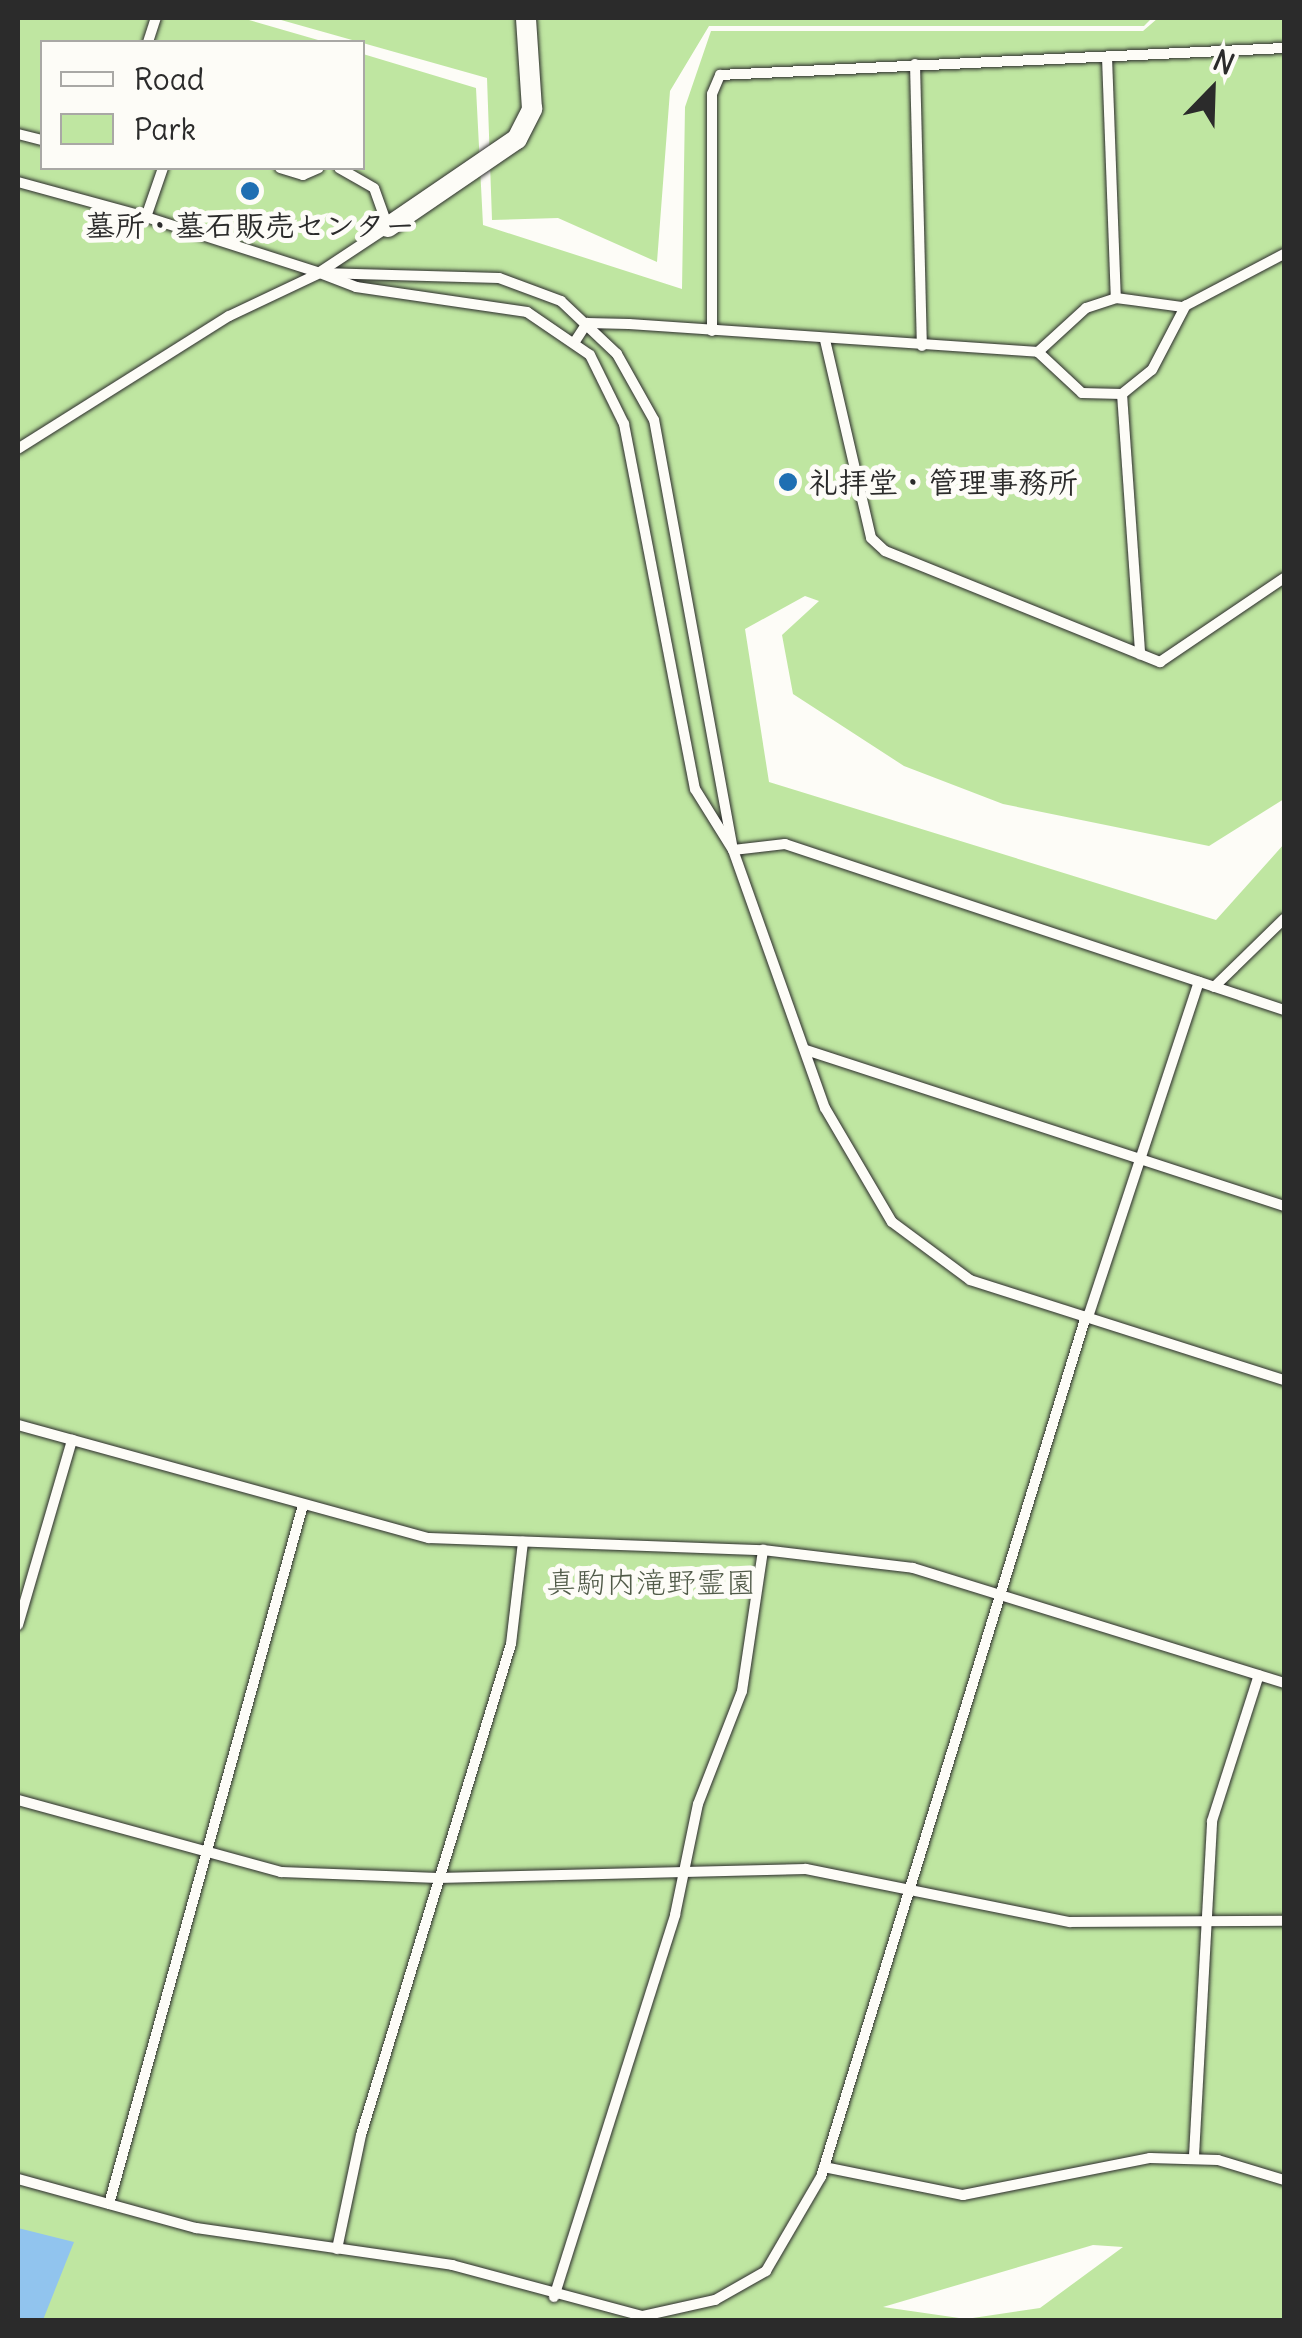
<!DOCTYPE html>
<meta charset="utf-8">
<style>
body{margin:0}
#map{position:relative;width:1302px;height:2338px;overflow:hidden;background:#fdfcf7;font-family:Delius,"Klee One",sans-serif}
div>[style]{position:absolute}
.green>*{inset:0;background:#bfe6a1}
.water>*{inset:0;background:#91c4ee}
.roads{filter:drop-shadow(0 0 2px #2b2b2b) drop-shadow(0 0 2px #2b2b2b)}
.lane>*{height:10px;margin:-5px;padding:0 5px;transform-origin:5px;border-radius:5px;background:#fdfcf7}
.street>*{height:20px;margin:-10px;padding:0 10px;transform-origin:10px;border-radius:10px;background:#fdfcf7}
.dots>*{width:28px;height:28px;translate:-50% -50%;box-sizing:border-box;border:5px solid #fdfcf7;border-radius:50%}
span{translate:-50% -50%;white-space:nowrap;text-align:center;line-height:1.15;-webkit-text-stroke:10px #fdfcf7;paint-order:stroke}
.poi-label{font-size:30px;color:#2b2b2b;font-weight:700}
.left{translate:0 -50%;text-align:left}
.park-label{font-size:30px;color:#505a48}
.frame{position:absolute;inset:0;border:20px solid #2b2b2b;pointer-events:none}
.legend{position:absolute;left:40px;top:40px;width:325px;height:130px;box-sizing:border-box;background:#fdfcf7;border:2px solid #a9a8a5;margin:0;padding:12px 18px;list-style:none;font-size:30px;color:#2b2b2b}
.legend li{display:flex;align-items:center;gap:20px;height:50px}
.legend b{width:50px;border:2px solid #a9a8a5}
.north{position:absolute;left:1162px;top:40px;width:100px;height:100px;-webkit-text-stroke:8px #fdfcf7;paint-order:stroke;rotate:23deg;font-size:28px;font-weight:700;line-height:40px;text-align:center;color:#2b2b2b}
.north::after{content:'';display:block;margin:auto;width:35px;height:45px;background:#2b2b2b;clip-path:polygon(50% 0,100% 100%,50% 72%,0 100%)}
</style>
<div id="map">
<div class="green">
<div style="clip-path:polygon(evenodd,18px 18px,242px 18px,325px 42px,42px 42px,42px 168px,362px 168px,363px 54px,476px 88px,483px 225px,682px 289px,685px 107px,711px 31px,1143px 31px,1158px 18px,1284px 18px,1284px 799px,1209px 846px,1003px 804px,904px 766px,793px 694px,782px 635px,819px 601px,805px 596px,745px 629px,769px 782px,1216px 920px,1284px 844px,1284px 2320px,18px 2320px,18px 18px,1093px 2245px,1123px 2247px,1040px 2308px,966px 2319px,883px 2307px,1093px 2245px)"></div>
<div style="clip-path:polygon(274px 18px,1152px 18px,1144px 26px,709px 26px,670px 91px,657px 262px,558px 218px,492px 220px,487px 78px)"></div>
</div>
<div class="water">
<div style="clip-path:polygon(18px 2228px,74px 2242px,43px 2320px,18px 2320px)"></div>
</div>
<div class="roads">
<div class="lane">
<div style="left:148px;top:42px;width:25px;rotate:-72deg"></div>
<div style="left:1107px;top:57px;width:241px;rotate:87.9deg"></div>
<div style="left:915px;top:64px;width:282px;rotate:88.6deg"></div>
<div style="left:18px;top:134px;width:25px;rotate:14deg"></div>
<div style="left:280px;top:168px;width:24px;rotate:17deg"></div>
<div style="left:303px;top:175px;width:17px;rotate:-24deg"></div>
<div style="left:18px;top:182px;width:133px;rotate:15.3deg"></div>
<div style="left:146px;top:217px;width:183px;rotate:17.8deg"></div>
<div style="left:320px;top:273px;width:39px;rotate:21deg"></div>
<div style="left:356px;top:287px;width:173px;rotate:8.3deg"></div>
<div style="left:527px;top:312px;width:76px;rotate:34.3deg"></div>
<div style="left:590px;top:355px;width:77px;rotate:63.8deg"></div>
<div style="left:624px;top:424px;width:372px;rotate:79deg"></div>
<div style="left:695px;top:789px;width:72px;rotate:58.1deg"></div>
<div style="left:733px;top:850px;width:437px;rotate:-100.4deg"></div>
<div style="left:654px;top:420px;width:76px;rotate:-119.3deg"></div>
<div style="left:617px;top:354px;width:77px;rotate:-136.6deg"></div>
<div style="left:561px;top:301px;width:66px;rotate:-159.6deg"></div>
<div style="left:499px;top:278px;width:179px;rotate:-178.4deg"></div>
<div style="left:320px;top:273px;width:101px;rotate:154.7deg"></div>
<div style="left:229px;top:316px;width:249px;rotate:147.8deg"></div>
<div style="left:146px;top:217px;width:52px;rotate:-70.9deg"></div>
<div style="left:320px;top:272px;width:82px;rotate:-33.5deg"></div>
<div style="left:388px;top:227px;width:41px;rotate:-109.7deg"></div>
<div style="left:374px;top:188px;width:40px;rotate:-150.3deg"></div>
<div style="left:712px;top:331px;width:237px;rotate:-90deg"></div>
<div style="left:712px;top:94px;width:21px;rotate:-67deg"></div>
<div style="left:720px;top:75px;width:565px;rotate:-2.74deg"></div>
<div style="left:825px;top:340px;width:203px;rotate:76.9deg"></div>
<div style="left:871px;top:538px;width:19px;rotate:43deg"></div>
<div style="left:885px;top:551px;width:297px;rotate:22deg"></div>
<div style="left:1160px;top:662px;width:150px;rotate:-34.1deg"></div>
<div style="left:574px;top:343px;width:24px;rotate:-57deg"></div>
<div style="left:587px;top:323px;width:42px;rotate:1.4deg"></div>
<div style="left:629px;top:324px;width:410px;rotate:3.9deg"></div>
<div style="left:1038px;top:352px;width:65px;rotate:-42.5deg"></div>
<div style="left:1086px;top:308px;width:32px;rotate:-18deg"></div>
<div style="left:1116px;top:298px;width:68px;rotate:7.7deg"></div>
<div style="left:1183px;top:307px;width:114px;rotate:-27.7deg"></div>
<div style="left:1038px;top:352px;width:60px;rotate:43deg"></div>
<div style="left:1082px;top:393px;width:40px;rotate:1.4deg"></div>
<div style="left:1122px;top:394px;width:38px;rotate:-39deg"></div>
<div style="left:1152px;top:370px;width:73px;rotate:-62.4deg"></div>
<div style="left:1122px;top:394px;width:261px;rotate:86deg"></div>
<div style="left:1214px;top:987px;width:98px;rotate:-44.2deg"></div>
<div style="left:1284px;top:1010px;width:526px;rotate:-161.6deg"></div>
<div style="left:785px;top:844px;width:52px;rotate:173.4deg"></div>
<div style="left:733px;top:850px;width:274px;rotate:70.4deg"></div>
<div style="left:825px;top:1108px;width:132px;rotate:59.6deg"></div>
<div style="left:892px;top:1222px;width:97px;rotate:36.6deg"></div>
<div style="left:970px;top:1280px;width:330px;rotate:17.7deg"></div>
<div style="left:806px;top:1050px;width:503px;rotate:18.07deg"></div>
<div style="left:1088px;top:1317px;width:353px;rotate:-71.7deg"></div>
<div style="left:18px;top:1425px;width:426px;rotate:15.4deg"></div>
<div style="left:429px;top:1538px;width:334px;rotate:2.1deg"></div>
<div style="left:763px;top:1550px;width:151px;rotate:6.8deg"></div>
<div style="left:913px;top:1568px;width:388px;rotate:17.2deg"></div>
<div style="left:18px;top:1625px;width:193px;rotate:-73.7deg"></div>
<div style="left:18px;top:1800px;width:273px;rotate:15.3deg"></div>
<div style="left:281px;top:1872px;width:157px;rotate:2.2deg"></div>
<div style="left:438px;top:1878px;width:368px;rotate:-1.4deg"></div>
<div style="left:806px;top:1869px;width:269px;rotate:11.4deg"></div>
<div style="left:1070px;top:1922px;width:214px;rotate:-0.3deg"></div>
<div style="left:1194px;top:2156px;width:335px;rotate:-86.9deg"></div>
<div style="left:1212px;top:1821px;width:153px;rotate:-72.2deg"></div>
<div style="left:824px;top:2167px;width:142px;rotate:11.4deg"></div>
<div style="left:963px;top:2195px;width:191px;rotate:-11.2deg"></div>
<div style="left:1150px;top:2158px;width:68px;rotate:1.7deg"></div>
<div style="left:1218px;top:2160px;width:69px;rotate:16.9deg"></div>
<div style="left:18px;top:2179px;width:185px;rotate:15.4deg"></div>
<div style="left:196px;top:2228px;width:259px;rotate:8.2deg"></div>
<div style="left:452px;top:2265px;width:198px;rotate:15deg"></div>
<div style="left:643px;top:2316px;width:74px;rotate:-12.5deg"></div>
<div style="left:715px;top:2300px;width:59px;rotate:-29.6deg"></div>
<div style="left:766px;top:2271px;width:109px;rotate:-59.7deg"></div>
<div style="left:821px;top:2177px;width:901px;rotate:-72.89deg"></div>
<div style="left:109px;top:2204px;width:725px;rotate:-74.49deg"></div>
<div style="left:337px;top:2249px;width:116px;rotate:-78.1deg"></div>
<div style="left:361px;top:2135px;width:513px;rotate:-73.01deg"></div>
<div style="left:511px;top:1644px;width:103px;rotate:-83.3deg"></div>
<div style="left:554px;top:2297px;width:401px;rotate:-72.4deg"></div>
<div style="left:675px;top:1915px;width:113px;rotate:-78.3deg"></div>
<div style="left:698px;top:1804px;width:121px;rotate:-68.7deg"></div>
<div style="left:742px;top:1691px;width:143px;rotate:-81.5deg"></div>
</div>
<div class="street">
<div style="left:388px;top:227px;width:156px;rotate:-34.3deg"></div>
<div style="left:517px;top:139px;width:34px;rotate:-63deg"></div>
<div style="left:532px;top:109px;width:91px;rotate:-93.8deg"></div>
</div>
</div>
<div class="dots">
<div style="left:250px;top:191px;background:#1f6fb2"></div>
<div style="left:788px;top:482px;background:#1f6fb2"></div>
</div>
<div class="poi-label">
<span style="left:250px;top:225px">墓所・墓石販売センター</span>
<span class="left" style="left:808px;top:482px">礼拝堂・管理事務所</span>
</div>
<div class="park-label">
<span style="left:651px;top:1582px">真駒内滝野霊園</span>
</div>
<div class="frame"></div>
<ul class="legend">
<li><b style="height:12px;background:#fdfcf7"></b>Road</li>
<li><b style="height:28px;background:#bfe6a1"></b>Park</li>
</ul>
<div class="north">N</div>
</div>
